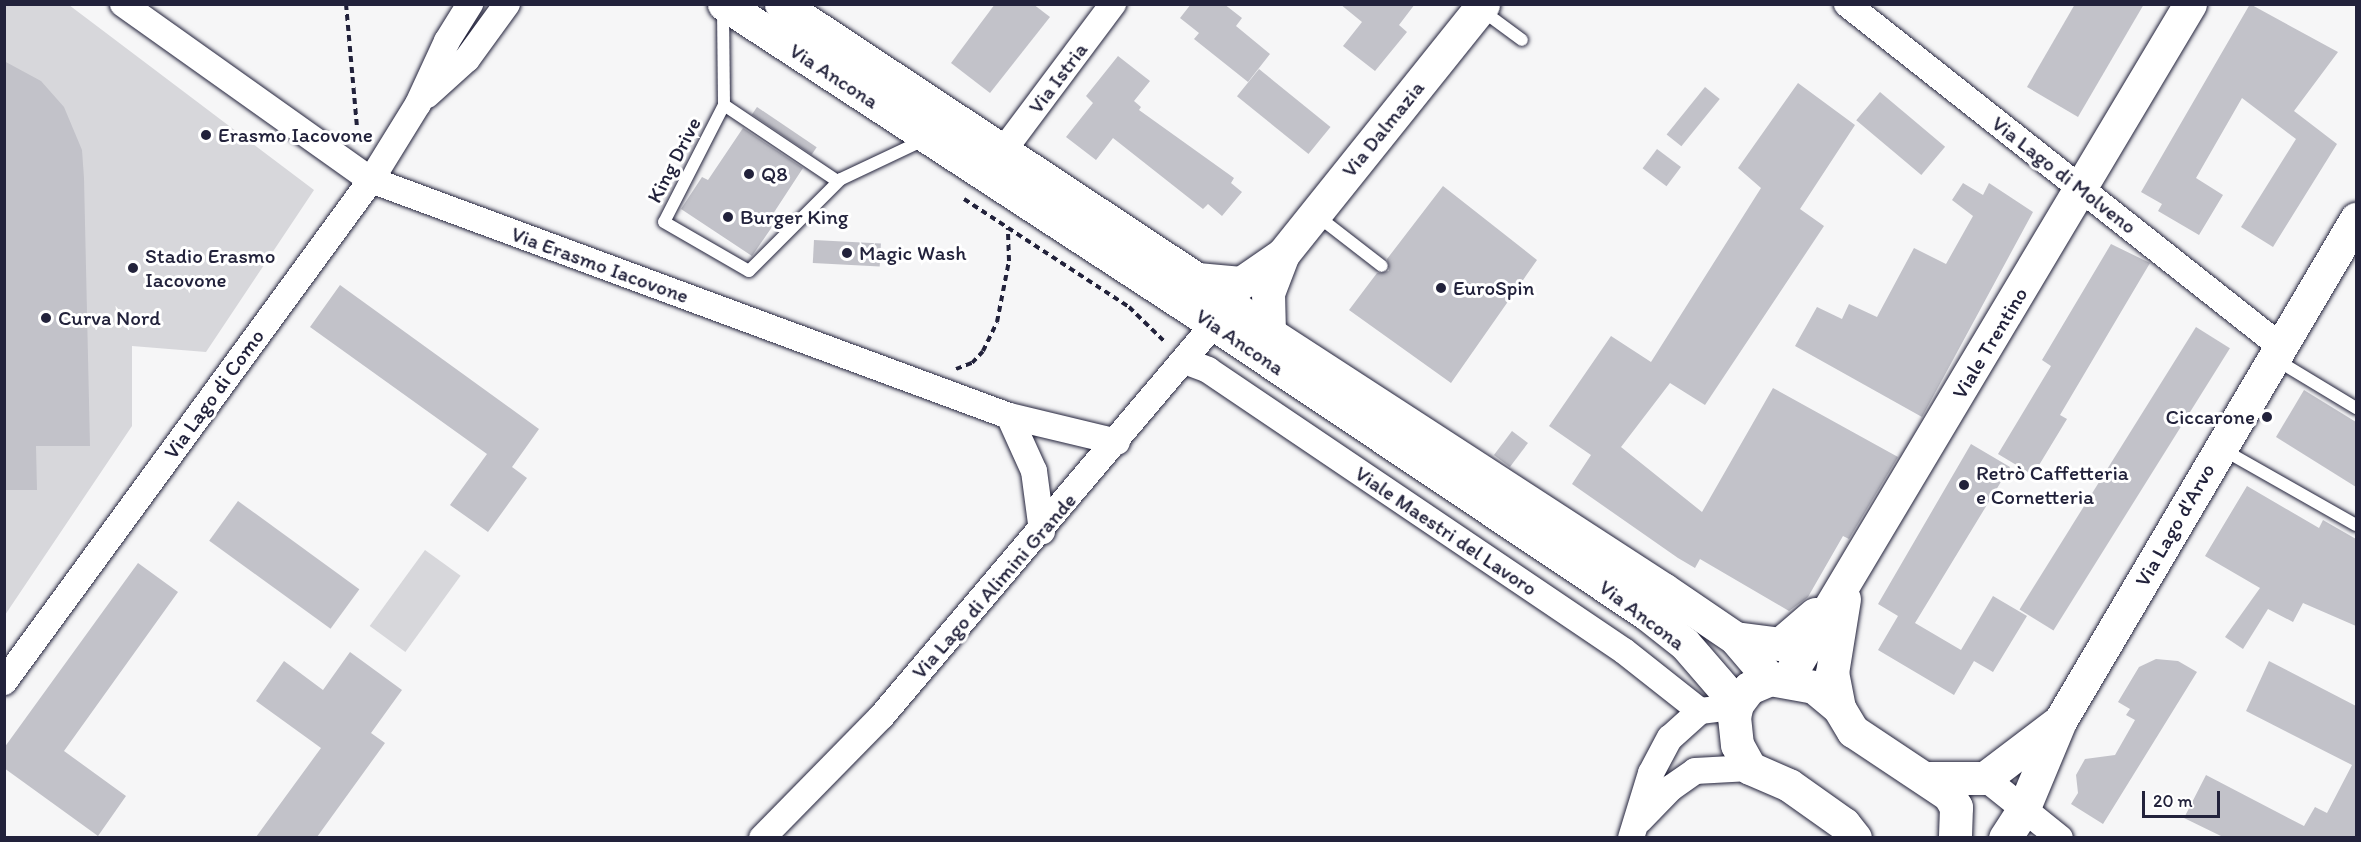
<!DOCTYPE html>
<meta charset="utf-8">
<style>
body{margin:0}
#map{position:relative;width:2361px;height:842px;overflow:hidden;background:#f6f6f7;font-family:Itim,sans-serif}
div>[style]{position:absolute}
.green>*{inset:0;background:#d7d7db;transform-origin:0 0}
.building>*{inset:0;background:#c2c2c9;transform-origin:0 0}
.path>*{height:4px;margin-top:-2px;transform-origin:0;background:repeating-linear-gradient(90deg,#22223b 0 6px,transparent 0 10.5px)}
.roads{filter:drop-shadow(0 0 2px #22223b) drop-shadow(0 0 2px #22223b)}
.lane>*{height:12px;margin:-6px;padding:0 6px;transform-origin:6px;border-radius:6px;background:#fff}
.street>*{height:26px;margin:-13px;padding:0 13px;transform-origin:13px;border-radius:13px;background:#fff}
.secondary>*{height:33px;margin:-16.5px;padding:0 16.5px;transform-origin:16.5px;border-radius:16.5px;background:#fff}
.dots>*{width:16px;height:16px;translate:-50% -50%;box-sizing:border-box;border:3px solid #fff;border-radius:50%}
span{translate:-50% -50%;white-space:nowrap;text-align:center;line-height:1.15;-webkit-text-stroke:6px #fff;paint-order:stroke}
.street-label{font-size:21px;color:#22223b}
.poi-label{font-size:21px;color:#22223b}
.left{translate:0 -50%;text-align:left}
.right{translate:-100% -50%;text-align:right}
.frame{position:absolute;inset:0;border:6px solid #22223b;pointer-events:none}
.scale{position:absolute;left:2142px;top:791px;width:78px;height:27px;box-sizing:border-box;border:3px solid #22223b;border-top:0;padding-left:8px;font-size:18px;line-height:21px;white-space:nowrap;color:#22223b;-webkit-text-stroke:4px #fff;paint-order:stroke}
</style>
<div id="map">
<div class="green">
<div style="clip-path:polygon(5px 5px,69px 5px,314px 190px,206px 352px,132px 346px,132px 426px,5px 615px)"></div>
<div style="left:425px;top:550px;width:44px;height:94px;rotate:36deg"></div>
</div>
<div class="building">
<div style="clip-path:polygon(995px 4px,1033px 4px,1050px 17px,990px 93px,951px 63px)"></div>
<div style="clip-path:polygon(1191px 4px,1224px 4px,1242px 18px,1236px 26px,1270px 54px,1248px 82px,1194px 39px,1199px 33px,1180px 18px)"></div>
<div style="clip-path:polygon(1340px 4px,1415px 4px,1399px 25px,1407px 32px,1375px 71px,1343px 46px,1362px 22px)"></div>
<div style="clip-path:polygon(2075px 4px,2144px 4px,2078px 117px,2027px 87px)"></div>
<div style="clip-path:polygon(2250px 4px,2338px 52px,2294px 111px,2337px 144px,2273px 247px,2241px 227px,2296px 139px,2242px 98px,2196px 178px,2223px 195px,2199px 235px,2158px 211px,2162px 204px,2141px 192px)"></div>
<div style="clip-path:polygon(1118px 56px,1150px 81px,1134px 101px,1141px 107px,1139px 110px,1234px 178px,1231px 183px,1242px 192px,1222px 216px,1208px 204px,1203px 209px,1113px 138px,1096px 160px,1066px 137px,1093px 103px,1086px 96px)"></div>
<div style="clip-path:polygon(4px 61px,41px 81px,64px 107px,82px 150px,84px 178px,90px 446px,36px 446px,37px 490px,4px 490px)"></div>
<div style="left:1259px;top:69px;width:92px;height:35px;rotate:39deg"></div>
<div style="clip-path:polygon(1798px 83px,1855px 125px,1800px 209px,1824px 226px,1705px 405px,1670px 383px,1621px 447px,1702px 512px,1773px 388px,1898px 457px,1849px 539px,1843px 536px,1808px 597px,1789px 611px,1700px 559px,1695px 568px,1678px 558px,1572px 484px,1591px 455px,1549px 426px,1611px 336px,1651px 362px,1761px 188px,1738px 168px)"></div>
<div style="left:1705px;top:87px;width:19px;height:61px;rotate:39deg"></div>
<div style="left:1880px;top:92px;width:85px;height:37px;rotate:40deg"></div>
<div style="left:757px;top:107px;width:72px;height:9px;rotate:34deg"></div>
<div style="clip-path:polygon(743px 128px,803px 168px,769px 220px,774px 224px,752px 256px,681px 209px,702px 177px,708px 180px)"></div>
<div style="left:1657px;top:149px;width:30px;height:24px;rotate:37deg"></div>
<div style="clip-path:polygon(1963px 183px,1983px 195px,1989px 183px,2033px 212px,1922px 417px,1795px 346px,1817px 307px,1842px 319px,1849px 304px,1877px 317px,1914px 248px,1946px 264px,1973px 216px,1952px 200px)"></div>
<div style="clip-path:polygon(1443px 186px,1537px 260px,1451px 383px,1349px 310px,1377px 273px,1389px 271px,1387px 259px)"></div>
<div style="left:814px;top:240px;width:67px;height:23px;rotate:3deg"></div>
<div style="clip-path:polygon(2111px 244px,2150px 263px,2060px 415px,2067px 419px,2033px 475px,1998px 454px,2051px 366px,2042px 360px)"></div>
<div style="clip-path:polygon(340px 285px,539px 429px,512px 467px,527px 478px,488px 532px,450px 505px,487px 454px,310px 327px)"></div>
<div style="left:2196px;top:327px;width:40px;height:333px;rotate:32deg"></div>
<div style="clip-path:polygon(2304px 390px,2356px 422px,2356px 487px,2276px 437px)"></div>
<div style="left:1512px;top:431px;width:20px;height:30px;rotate:37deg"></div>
<div style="clip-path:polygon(1971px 444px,2010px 467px,1915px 623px,1961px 650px,1993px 596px,2027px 616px,1993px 672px,1974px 661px,1954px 695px,1878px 650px,1898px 616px,1878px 604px)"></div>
<div style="clip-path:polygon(2247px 486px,2319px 528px,2323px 520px,2356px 539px,2356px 626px,2303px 603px,2293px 622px,2268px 609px,2243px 649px,2225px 637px,2260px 588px,2205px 556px)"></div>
<div style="left:238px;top:501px;width:150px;height:49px;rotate:36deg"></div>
<div style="clip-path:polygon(138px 563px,178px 592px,64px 751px,126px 796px,98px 836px,4px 768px,4px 748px)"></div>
<div style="clip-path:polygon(350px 652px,402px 690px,371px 733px,385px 743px,317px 837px,256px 837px,321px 748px,256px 701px,284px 661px,323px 690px)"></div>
<div style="clip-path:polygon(2156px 659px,2178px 661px,2197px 672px,2103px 824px,2071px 804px,2078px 793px,2076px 775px,2085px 759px,2115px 755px,2135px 720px,2126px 715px,2130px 709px,2118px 702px,2139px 667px)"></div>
<div style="clip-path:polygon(2269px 661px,2356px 706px,2356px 837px,2223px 837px,2184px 818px,2206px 775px,2304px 826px,2315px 807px,2327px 813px,2352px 765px,2246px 711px)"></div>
</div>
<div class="path">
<div style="left:346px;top:4px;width:124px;rotate:84.9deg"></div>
<div style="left:964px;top:199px;width:197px;rotate:33.2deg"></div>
<div style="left:1129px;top:307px;width:50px;rotate:44.2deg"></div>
<div style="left:956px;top:369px;width:17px;rotate:-21deg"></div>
<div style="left:972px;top:363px;width:16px;rotate:-47deg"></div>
<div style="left:983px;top:351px;width:32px;rotate:-64deg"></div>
<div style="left:997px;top:322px;width:62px;rotate:-78.9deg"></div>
<div style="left:1009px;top:261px;width:33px;rotate:-92deg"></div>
</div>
<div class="roads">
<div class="lane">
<div style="left:723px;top:9px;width:96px;rotate:89.4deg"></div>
<div style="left:724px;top:105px;width:136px;rotate:33.9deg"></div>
<div style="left:837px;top:181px;width:98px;rotate:-25.3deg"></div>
<div style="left:1480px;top:9px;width:52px;rotate:36.4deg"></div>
<div style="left:724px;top:105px;width:131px;rotate:117.1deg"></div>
<div style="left:664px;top:222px;width:98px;rotate:30deg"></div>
<div style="left:749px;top:271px;width:130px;rotate:-45deg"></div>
<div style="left:1316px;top:215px;width:83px;rotate:37.7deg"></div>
<div style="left:2275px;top:359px;width:95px;rotate:31.2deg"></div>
<div style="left:2222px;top:449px;width:154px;rotate:29.6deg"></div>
</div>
<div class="street">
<div style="left:123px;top:4px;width:304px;rotate:35.4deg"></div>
<div style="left:371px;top:180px;width:680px;rotate:20.3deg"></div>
<div style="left:1009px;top:416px;width:111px;rotate:13.5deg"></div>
<div style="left:1847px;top:4px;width:552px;rotate:38.3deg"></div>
<div style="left:427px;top:95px;width:54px;rotate:-42deg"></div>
<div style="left:467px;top:59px;width:68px;rotate:-54deg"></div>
<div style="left:1003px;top:151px;width:184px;rotate:-53.2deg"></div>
<div style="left:1185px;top:361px;width:25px;rotate:21deg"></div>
<div style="left:1208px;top:370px;width:502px;rotate:34.04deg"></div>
<div style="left:1624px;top:651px;width:97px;rotate:38.3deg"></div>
<div style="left:1009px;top:416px;width:60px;rotate:65.6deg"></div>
<div style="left:1034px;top:471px;width:61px;rotate:82.4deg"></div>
<div style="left:4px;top:682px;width:622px;rotate:-53.83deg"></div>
<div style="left:371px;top:180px;width:89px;rotate:-58.3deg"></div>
<div style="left:418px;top:104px;width:69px;rotate:-65.3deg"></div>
<div style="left:447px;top:41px;width:44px;rotate:-58.1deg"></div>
<div style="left:1985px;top:778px;width:96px;rotate:38.7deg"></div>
<div style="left:1640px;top:820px;width:45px;rotate:-45.9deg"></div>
<div style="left:1671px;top:788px;width:29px;rotate:-35deg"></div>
<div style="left:1695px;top:771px;width:55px;rotate:-3.1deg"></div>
<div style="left:762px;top:838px;width:170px;rotate:-45.5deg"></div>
<div style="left:881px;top:717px;width:515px;rotate:-49.72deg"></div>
<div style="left:1631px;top:838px;width:68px;rotate:-72.9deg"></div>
<div style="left:1651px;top:773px;width:40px;rotate:-62deg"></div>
<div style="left:1670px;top:738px;width:40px;rotate:-42deg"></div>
<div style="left:1700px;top:711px;width:16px;rotate:-7deg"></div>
</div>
<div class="secondary">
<div style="left:724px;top:4px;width:585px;rotate:33.15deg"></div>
<div style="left:1214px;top:324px;width:521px;rotate:33.81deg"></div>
<div style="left:1647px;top:614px;width:48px;rotate:38.3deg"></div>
<div style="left:1685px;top:644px;width:79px;rotate:49.1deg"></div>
<div style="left:781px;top:4px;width:499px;rotate:33.5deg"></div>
<div style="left:1197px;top:279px;width:90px;rotate:36.9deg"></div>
<div style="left:1269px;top:333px;width:470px;rotate:33deg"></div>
<div style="left:1663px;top:589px;width:87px;rotate:34.2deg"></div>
<div style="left:1735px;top:638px;width:54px;rotate:49.5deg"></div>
<div style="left:1197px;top:279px;width:44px;rotate:5.2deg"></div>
<div style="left:1241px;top:283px;width:51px;rotate:-34.6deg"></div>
<div style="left:1269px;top:333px;width:40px;rotate:-91.4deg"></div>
<div style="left:1268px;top:293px;width:42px;rotate:-69deg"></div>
<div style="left:1283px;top:254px;width:320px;rotate:-51.3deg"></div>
<div style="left:1735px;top:638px;width:45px;rotate:7.6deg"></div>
<div style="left:1780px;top:644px;width:46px;rotate:-40.6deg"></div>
<div style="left:1787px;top:679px;width:786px;rotate:-59.16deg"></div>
<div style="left:1839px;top:708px;width:36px;rotate:-101deg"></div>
<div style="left:1832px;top:673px;width:75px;rotate:-80.8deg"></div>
<div style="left:1927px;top:778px;width:58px"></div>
<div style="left:1985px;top:778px;width:89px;rotate:-37.3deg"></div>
<div style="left:1855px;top:838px;width:18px;rotate:-128deg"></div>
<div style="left:1844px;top:824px;width:67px;rotate:-144.7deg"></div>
<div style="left:1789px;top:785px;width:43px;rotate:-156.4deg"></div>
<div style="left:1750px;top:768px;width:26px;rotate:-119deg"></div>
<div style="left:1737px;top:745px;width:28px;rotate:-96deg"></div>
<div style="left:1734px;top:717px;width:13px;rotate:-77deg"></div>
<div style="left:1737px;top:704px;width:20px;rotate:-53deg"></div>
<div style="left:1749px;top:688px;width:23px;rotate:-23deg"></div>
<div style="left:1770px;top:679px;width:45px;rotate:10.3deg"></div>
<div style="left:1814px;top:687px;width:33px;rotate:40deg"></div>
<div style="left:1839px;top:708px;width:27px;rotate:59deg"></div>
<div style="left:1853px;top:731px;width:115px;rotate:33.7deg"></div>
<div style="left:1949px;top:795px;width:14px;rotate:60deg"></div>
<div style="left:1956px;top:807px;width:31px;rotate:92deg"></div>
<div style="left:2005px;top:838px;width:33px;rotate:-57deg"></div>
<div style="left:2023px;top:810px;width:96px;rotate:-67.4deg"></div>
<div style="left:2060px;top:721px;width:583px;rotate:-59.47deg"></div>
</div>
</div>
<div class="dots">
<div style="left:206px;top:135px;background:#22223b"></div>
<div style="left:749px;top:174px;background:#22223b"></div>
<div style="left:728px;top:217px;background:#22223b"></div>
<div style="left:847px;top:253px;background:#22223b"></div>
<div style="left:133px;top:268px;background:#22223b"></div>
<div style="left:1441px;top:288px;background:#22223b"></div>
<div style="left:46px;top:318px;background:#22223b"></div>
<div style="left:2267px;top:417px;background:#22223b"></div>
<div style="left:1964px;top:485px;background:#22223b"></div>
</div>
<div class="street-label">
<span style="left:834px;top:76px;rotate:33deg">Via Ancona</span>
<span style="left:1058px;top:78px;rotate:-53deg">Via Istria</span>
<span style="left:1383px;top:129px;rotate:-51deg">Via Dalmazia</span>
<span style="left:674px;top:160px;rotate:-63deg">King Drive</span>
<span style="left:2064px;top:175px;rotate:38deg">Via Lago di Molveno</span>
<span style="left:600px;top:265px;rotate:20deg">Via Erasmo Iacovone</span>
<span style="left:1240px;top:342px;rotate:34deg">Via Ancona</span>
<span style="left:1990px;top:343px;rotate:-59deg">Viale Trentino</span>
<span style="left:214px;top:394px;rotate:-54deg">Via Lago di Como</span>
<span style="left:2175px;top:525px;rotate:-60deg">Via Lago d'Arvo</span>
<span style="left:1446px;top:531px;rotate:34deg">Viale Maestri del Lavoro</span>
<span style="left:994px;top:586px;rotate:-49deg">Via Lago di Alimini Grande</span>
<span style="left:1642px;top:615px;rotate:37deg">Via Ancona</span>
</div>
<div class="poi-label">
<span class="left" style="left:218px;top:135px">Erasmo Iacovone</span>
<span class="left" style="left:761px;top:174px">Q8</span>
<span class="left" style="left:740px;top:217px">Burger King</span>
<span class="left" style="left:859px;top:253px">Magic Wash</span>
<span class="left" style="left:145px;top:268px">Stadio Erasmo<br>Iacovone</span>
<span class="left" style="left:1453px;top:288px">EuroSpin</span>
<span class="left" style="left:58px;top:318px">Curva Nord</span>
<span class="right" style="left:2255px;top:417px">Ciccarone</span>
<span class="left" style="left:1976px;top:485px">Retrò Caffetteria<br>e Cornetteria</span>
</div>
<div class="frame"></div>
<div class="scale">20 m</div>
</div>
